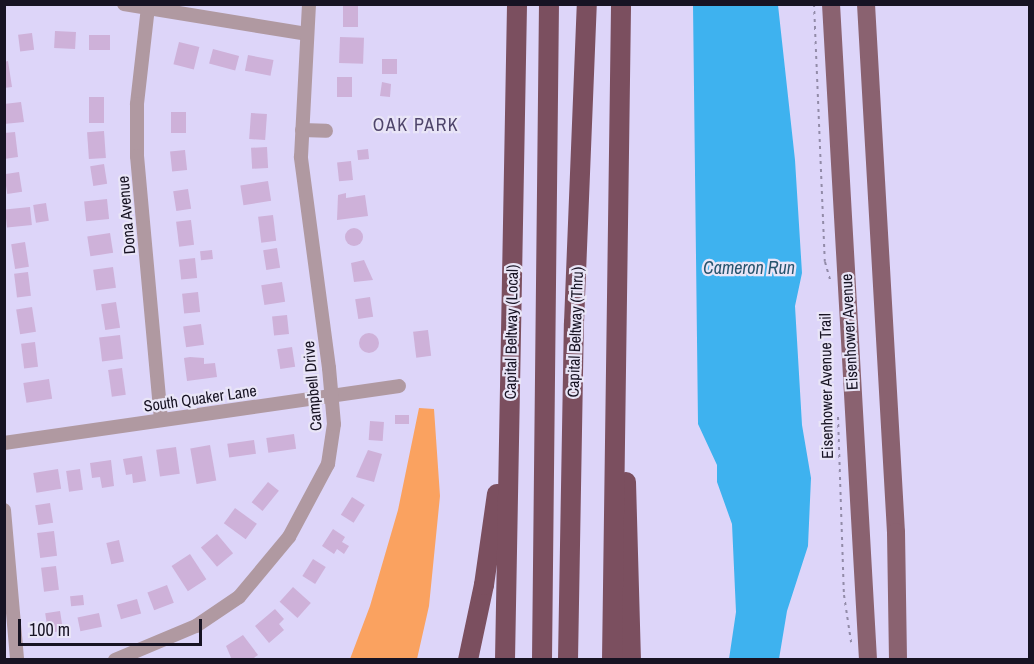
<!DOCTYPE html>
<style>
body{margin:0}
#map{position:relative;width:1034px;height:664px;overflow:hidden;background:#ddd5f9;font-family:"Archivo Narrow",sans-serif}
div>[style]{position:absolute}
.green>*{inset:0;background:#faa260}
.water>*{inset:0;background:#3eb2ef}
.building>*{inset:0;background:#ceb1d9;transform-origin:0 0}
.round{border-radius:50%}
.path>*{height:2px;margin-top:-1px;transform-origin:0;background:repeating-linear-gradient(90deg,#928ba8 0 3px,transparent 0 7.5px)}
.minor>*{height:14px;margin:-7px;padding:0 7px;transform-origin:7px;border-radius:7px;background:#b099a1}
.major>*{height:18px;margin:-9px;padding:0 9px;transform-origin:9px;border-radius:9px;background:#8a6270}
.highway>*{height:20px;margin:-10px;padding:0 10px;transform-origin:10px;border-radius:10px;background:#7b4f5f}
span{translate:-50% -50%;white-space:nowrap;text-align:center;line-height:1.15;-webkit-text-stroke:4.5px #e9e5f7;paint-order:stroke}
.street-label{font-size:16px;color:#171323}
.neighbourhood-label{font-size:18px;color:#4f456b;letter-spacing:1.5px}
.water-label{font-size:18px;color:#26546e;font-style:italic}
.frame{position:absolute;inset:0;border:6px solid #171323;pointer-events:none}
.scale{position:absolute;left:18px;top:619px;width:184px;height:27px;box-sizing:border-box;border:3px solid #171323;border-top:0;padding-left:8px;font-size:18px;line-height:21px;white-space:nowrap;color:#171323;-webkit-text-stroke:4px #e9e5f7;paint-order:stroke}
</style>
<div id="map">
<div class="green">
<div style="clip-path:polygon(419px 408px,434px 409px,440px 496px,429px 606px,417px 659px,350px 659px,370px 606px,398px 510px)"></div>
</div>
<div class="water">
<div style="clip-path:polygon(693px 5px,778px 5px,795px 160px,802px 273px,795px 306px,802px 425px,811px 478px,808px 546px,787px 611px,779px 659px,729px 659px,736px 612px,732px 524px,717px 482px,717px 465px,698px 424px)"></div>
</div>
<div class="building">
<div style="left:343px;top:4px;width:15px;height:23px"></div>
<div style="left:55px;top:31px;width:21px;height:17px;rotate:3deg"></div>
<div style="left:32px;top:33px;width:17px;height:14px;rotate:83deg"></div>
<div style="left:89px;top:35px;width:21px;height:15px"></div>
<div style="left:340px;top:37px;width:24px;height:26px;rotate:2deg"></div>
<div style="left:179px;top:42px;width:21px;height:23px;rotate:14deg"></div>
<div style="left:213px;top:49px;width:27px;height:15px;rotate:15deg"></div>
<div style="left:248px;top:55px;width:26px;height:16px;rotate:11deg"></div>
<div style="left:382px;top:59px;width:15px;height:15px"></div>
<div style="clip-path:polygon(8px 61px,12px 87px,4px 88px,4px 62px)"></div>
<div style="left:337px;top:77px;width:15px;height:20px"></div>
<div style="clip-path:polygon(382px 82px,391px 84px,390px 97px,380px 96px)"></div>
<div style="left:89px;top:97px;width:15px;height:26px"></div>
<div style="clip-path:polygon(21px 102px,24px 122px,4px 124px,4px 104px)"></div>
<div style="left:171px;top:112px;width:15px;height:21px"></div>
<div style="left:251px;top:113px;width:16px;height:26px;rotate:4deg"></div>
<div style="left:104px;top:131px;width:27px;height:17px;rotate:86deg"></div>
<div style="clip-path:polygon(15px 132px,18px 157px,4px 159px,4px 133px)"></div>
<div style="left:267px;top:147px;width:21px;height:16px;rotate:87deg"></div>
<div style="left:368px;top:149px;width:10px;height:11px;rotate:84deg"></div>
<div style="left:185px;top:150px;width:20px;height:15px;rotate:84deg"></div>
<div style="left:351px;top:161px;width:19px;height:14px;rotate:84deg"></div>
<div style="left:104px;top:164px;width:20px;height:14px;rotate:81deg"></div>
<div style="left:19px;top:172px;width:20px;height:15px;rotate:81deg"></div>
<div style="left:268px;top:181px;width:20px;height:28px;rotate:81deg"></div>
<div style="left:188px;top:189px;width:20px;height:15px;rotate:81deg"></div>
<div style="clip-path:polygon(346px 193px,346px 198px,365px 195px,368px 216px,337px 220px,338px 195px)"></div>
<div style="left:107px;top:199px;width:20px;height:23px;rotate:84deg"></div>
<div style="left:46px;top:203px;width:18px;height:13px;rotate:81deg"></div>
<div style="left:30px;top:207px;width:18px;height:25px;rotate:84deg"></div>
<div style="left:273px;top:215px;width:26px;height:15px;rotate:83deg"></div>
<div style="left:191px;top:220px;width:25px;height:15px;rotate:83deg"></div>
<div class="round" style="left:345px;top:228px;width:18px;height:18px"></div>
<div style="left:110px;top:233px;width:20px;height:23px;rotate:81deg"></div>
<div style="left:25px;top:242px;width:25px;height:14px;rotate:81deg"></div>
<div style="left:277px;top:248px;width:20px;height:14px;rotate:81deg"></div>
<div style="left:212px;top:250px;width:9px;height:12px;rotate:84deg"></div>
<div style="left:195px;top:258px;width:20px;height:16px;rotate:84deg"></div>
<div style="clip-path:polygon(364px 260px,373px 280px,354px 282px,351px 263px)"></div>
<div style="left:113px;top:267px;width:21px;height:20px;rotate:82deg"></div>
<div style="left:28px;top:272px;width:24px;height:14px;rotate:83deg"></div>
<div style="left:282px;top:282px;width:20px;height:21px;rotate:81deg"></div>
<div style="left:198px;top:292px;width:20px;height:16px;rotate:84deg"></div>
<div style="left:370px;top:297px;width:20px;height:15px;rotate:81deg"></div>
<div style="left:116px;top:302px;width:26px;height:15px;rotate:81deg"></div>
<div style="left:32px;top:307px;width:25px;height:16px;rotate:81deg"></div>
<div style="left:287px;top:315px;width:19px;height:15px;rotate:84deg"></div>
<div style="left:201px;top:324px;width:21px;height:18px;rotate:82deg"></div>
<div style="left:428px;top:330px;width:26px;height:15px;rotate:83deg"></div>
<div class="round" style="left:359px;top:333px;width:20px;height:20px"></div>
<div style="left:120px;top:335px;width:24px;height:21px;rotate:83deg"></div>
<div style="left:35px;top:342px;width:25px;height:14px;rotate:83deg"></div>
<div style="left:292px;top:347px;width:20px;height:15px;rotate:81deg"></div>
<div style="clip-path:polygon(190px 357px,204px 358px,204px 364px,215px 363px,217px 377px,187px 381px,184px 358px)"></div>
<div style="left:122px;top:368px;width:27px;height:14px;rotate:82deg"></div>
<div style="left:49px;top:379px;width:20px;height:26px;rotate:81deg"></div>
<div style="left:395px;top:415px;width:14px;height:9px"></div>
<div style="left:370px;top:421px;width:14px;height:19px;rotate:4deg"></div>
<div style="left:294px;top:434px;width:15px;height:28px;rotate:82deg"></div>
<div style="left:254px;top:440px;width:14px;height:27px;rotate:82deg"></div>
<div style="left:210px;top:445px;width:36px;height:20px;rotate:80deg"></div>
<div style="left:176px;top:447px;width:27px;height:20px;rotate:82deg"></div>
<div style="clip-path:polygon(368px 450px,382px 454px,374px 482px,356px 477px)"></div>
<div style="clip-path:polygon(142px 456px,146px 481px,133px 483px,132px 474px,126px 475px,123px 459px)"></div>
<div style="clip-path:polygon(111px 460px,114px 486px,102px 488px,100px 477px,92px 478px,90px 463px)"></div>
<div style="left:58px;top:469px;width:20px;height:25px;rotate:81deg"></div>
<div style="left:80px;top:469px;width:21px;height:14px;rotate:82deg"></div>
<div style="left:268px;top:482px;width:14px;height:26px;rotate:39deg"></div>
<div style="left:352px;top:497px;width:15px;height:21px;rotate:32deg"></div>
<div style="left:50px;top:503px;width:20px;height:15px;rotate:81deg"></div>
<div style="left:235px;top:508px;width:27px;height:19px;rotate:36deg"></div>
<div style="clip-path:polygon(333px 529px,345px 537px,342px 542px,349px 546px,344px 554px,337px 549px,334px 554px,322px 546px)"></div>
<div style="left:54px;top:531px;width:25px;height:17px;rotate:83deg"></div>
<div style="left:217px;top:534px;width:25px;height:21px;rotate:50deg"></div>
<div style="left:119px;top:540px;width:22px;height:13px;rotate:77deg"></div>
<div style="left:190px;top:554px;width:30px;height:22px;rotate:57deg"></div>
<div style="left:313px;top:559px;width:15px;height:20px;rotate:32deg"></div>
<div style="left:56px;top:566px;width:24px;height:15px;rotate:83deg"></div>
<div style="left:167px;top:585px;width:19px;height:21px;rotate:69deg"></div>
<div style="left:293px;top:587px;width:24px;height:20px;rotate:42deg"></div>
<div style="left:83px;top:595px;width:10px;height:13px;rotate:84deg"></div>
<div style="left:137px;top:599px;width:15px;height:21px;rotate:74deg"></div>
<div style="clip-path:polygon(275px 609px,284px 619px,279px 624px,284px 630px,269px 643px,255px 626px)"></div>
<div style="left:60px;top:611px;width:20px;height:15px;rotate:81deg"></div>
<div style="left:99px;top:613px;width:14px;height:22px;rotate:78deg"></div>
<div style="clip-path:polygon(243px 635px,258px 655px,251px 660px,232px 660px,226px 646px)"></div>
</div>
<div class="path">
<div style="left:814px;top:4px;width:258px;rotate:87.6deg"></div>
<div style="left:825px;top:262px;width:19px;rotate:74deg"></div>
<div style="left:838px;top:417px;width:178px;rotate:88.1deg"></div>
<div style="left:844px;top:595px;width:48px;rotate:81.5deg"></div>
</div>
<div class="minor">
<div style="left:124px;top:4px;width:185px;rotate:9.3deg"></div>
<div style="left:148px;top:7px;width:98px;rotate:96.5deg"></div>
<div style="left:137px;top:104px;width:52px;rotate:90deg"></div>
<div style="left:137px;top:156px;width:265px;rotate:84.8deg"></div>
<div style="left:302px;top:130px;width:24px;rotate:2deg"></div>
<div style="left:4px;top:443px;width:399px;rotate:-8.2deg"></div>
<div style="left:4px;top:510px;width:151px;rotate:85deg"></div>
<div style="left:115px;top:660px;width:88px;rotate:-22.8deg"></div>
<div style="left:196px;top:626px;width:52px;rotate:-34deg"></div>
<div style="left:239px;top:597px;width:78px;rotate:-50.2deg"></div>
<div style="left:289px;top:537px;width:83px;rotate:-61.9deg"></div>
<div style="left:328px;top:464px;width:40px;rotate:-81.5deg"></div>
<div style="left:334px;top:424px;width:56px;rotate:-95.1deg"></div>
<div style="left:329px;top:368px;width:213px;rotate:-97.6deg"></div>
<div style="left:301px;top:157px;width:153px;rotate:-87deg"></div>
</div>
<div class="major">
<div style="left:831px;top:4px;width:657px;rotate:86.77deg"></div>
<div style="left:866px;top:4px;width:529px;rotate:86.75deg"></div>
<div style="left:896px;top:532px;width:128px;rotate:89.1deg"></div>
</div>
<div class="highway">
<div style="left:626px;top:482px;width:178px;rotate:88.4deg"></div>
<div style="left:468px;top:660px;width:77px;rotate:-78deg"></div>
<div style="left:484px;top:585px;width:92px;rotate:-81.9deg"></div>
<div style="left:505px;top:660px;width:656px;rotate:-88.95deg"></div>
<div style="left:542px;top:660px;width:656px;rotate:-89.39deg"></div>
<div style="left:568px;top:660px;width:337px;rotate:-89deg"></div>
<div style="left:574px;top:323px;width:319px;rotate:-87.7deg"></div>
<div style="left:612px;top:660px;width:656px;rotate:-89.21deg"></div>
</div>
<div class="street-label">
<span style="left:126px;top:215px;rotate:-95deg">Dona Avenue</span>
<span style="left:511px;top:332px;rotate:-89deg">Capital Beltway (Local)</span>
<span style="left:575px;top:332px;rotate:-88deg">Capital Beltway (Thru)</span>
<span style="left:849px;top:332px;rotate:-93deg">Eisenhower Avenue</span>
<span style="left:312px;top:386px;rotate:-95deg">Campbell Drive</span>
<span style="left:826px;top:386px;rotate:-91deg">Eisenhower Avenue Trail</span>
<span style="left:200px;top:398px;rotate:-8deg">South Quaker Lane</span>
</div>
<div class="neighbourhood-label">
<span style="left:416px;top:125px">OAK PARK</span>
</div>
<div class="water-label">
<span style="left:749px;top:268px">Cameron Run</span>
</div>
<div class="frame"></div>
<div class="scale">100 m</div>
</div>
